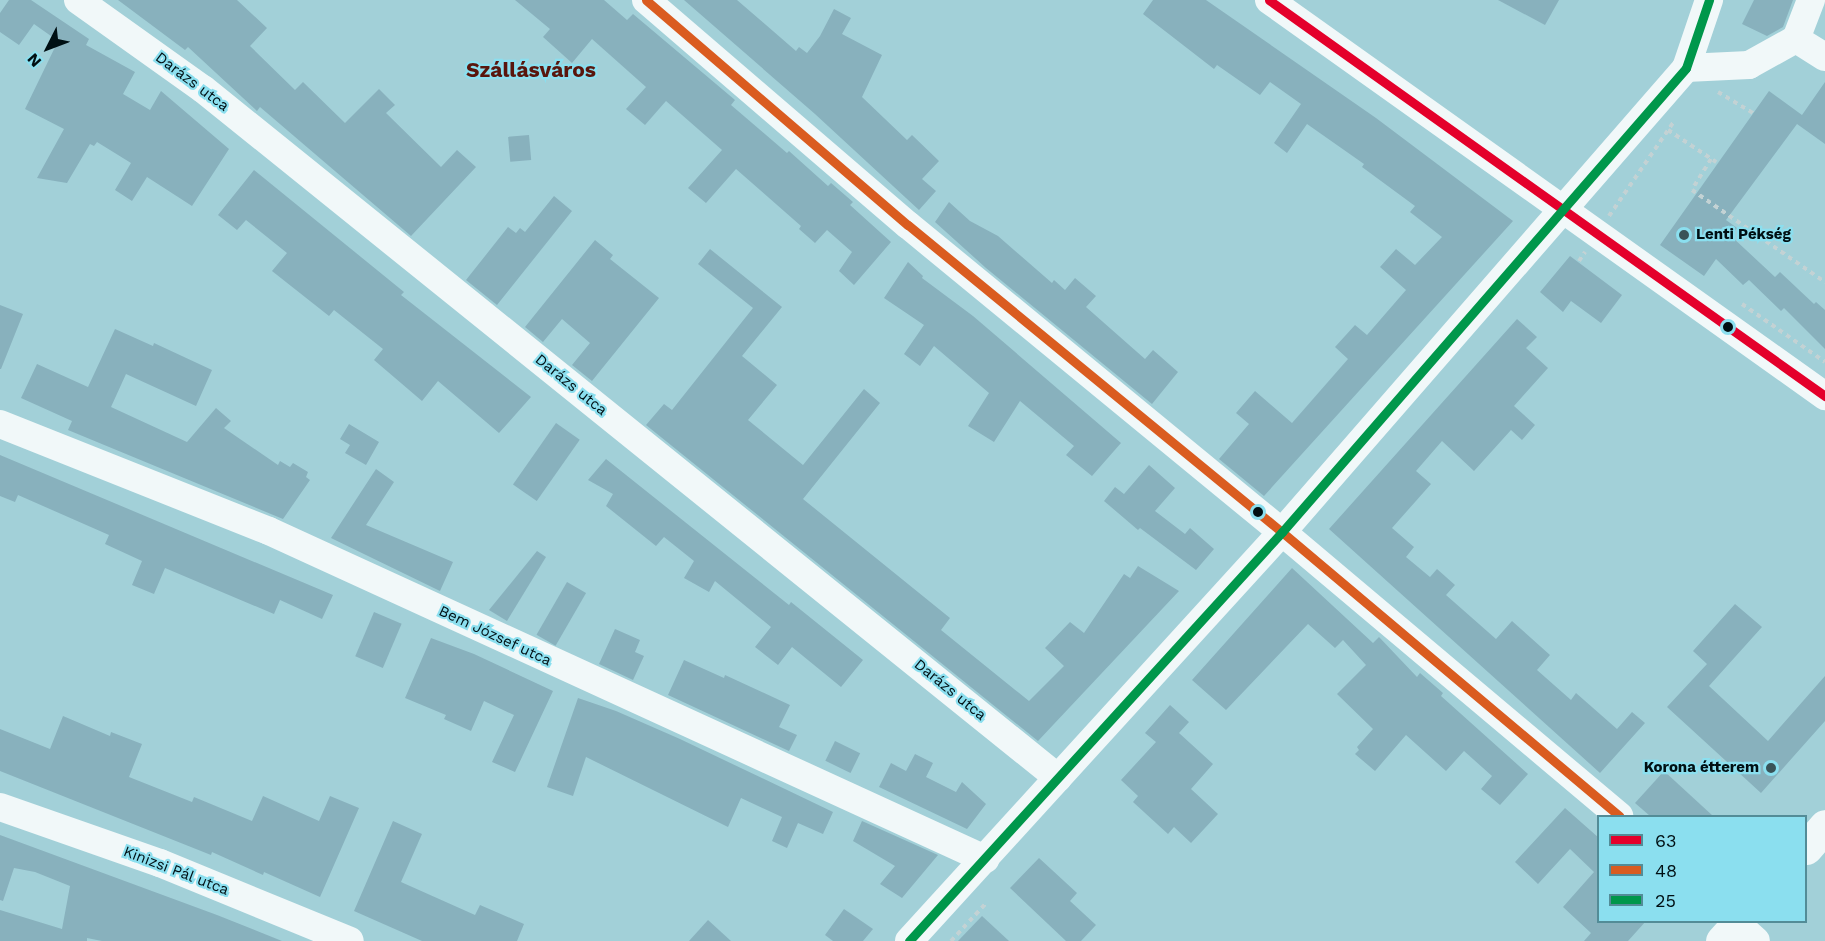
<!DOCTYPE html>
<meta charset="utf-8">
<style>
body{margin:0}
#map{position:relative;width:1825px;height:941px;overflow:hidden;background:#a2d0d8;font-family:"Work Sans",sans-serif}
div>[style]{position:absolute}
.building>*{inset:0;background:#88b1bd;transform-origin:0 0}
.path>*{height:4px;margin-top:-2px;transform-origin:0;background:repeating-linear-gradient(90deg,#c3d2d4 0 4.5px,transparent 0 9px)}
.minor>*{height:28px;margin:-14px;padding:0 14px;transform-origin:14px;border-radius:14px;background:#f1f8f9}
.major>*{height:33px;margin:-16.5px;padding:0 16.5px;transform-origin:16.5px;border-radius:16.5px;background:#f1f8f9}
.bus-1>*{height:9px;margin:-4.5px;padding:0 4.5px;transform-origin:4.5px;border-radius:4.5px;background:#e4002b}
.bus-2>*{height:9px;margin:-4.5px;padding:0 4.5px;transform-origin:4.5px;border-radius:4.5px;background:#da5c20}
.bus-3>*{height:9px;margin:-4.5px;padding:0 4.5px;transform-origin:4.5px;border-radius:4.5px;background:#00974b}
.dots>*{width:16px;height:16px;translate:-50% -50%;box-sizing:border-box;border:3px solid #8bdfef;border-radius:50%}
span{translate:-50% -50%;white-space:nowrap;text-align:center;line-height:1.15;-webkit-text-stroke:4.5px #8bdfef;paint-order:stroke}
.street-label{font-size:15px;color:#000f13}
.poi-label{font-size:15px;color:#000f13;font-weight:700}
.left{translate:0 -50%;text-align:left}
.right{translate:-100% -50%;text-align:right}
.district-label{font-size:21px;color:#59160d;font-weight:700}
.legend{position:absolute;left:1597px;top:815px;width:210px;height:108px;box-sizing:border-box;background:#8bdfef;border:2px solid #538c97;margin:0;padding:8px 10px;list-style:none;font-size:18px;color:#000f13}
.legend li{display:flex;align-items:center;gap:12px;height:30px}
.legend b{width:30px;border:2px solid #538c97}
.north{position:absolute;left:18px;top:18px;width:60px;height:60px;-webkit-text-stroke:4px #8bdfef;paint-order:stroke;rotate:228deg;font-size:16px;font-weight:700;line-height:24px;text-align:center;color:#000f13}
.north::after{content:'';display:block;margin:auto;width:21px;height:27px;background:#000f13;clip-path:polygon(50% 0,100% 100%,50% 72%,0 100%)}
</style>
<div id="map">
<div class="building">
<div style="clip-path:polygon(9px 0,31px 0,89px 39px,86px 45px,135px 72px,123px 94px,150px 110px,161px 91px,229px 149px,192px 206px,147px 177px,132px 201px,115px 190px,131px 163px,97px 142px,94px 146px,90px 144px,67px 183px,37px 178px,64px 129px,25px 109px,58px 41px,34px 24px,19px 45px,0 32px,0 13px)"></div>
<div style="clip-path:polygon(118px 0,237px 0,267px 28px,250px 46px,295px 90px,303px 82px,345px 123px,379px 89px,395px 105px,386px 113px,441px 167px,457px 150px,476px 167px,411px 236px,260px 107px,257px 111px,188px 47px,185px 50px)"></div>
<div style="clip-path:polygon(515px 0,604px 0,627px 20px,633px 14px,735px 100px,731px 105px,787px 153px,789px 151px,828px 186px,831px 183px,853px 202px,850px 205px,891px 242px,854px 285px,839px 271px,852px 252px,827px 230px,815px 243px,799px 229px,801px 226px,736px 169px,706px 203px,688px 188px,722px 150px,666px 101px,645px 125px,626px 109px,646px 87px,592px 39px,572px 63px,543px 37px,550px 29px)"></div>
<div style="clip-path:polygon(684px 0,737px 0,796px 51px,799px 47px,807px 53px,820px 36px,834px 9px,851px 18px,842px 34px,882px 55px,862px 97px,907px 140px,912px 135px,939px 161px,922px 179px,936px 191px,919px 210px,815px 114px)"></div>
<div style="clip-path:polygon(1153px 0,1206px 0,1376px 118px,1513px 221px,1264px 496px,1219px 459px,1249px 424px,1236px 413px,1255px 391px,1292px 423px,1348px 359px,1335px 347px,1355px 325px,1367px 335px,1406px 290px,1380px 267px,1396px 249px,1415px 265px,1442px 237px,1410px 212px,1415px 206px,1362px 167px,1364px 164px,1307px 124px,1287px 153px,1274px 143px,1301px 104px,1270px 82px,1260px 95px,1217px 65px,1214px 69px,1143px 14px)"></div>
<div style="clip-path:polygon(1498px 0,1559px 0,1545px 25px)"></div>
<div style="clip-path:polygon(1754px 0,1793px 0,1783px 27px,1767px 36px,1742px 24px)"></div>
<div style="clip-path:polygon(1825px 82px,1825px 144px,1797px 124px,1726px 220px,1737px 228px,1731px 236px,1775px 277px,1780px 272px,1814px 304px,1816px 302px,1825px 310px,1825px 349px,1784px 308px,1781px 311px,1749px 280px,1743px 285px,1716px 259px,1704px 276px,1660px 245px,1769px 91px,1802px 115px)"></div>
<div style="left:529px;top:135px;width:25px;height:21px;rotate:85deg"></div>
<div style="clip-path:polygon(254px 170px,404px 292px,401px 295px,531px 397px,499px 433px,438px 381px,422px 401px,374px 360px,383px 349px,334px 310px,329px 316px,272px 271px,287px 253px,246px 220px,237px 230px,218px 215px)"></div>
<div style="clip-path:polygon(554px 196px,572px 211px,497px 305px,466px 280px,508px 227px,516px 233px,520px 228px,525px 232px)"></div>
<div style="clip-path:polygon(949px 202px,970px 221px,998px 236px,1052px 283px,1054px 280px,1065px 290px,1075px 278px,1096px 296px,1086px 307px,1145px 359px,1153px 350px,1178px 372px,1152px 404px,986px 268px,935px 222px)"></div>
<div style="clip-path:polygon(595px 240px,613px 255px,610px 259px,659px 298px,592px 381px,572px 365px,590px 343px,562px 319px,543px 342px,525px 327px)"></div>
<div style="clip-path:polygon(710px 249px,782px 307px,742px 356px,777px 385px,748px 420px,803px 465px,864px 389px,880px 403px,803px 499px,950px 618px,941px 630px,1029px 701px,1064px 666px,1045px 648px,1070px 622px,1084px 633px,1124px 574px,1130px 578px,1138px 566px,1179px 591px,1038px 741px,646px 425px,664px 404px,672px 410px,753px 308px,698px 264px)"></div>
<div style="clip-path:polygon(1570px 256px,1622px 295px,1601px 323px,1571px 301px,1563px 312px,1540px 292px)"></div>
<div style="clip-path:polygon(908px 262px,923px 276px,922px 278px,973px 316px,1121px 443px,1092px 476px,1066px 455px,1074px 446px,1020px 401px,994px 442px,968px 426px,989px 393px,934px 346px,920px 366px,904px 354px,924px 325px,884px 298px)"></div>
<div style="clip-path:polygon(0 305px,23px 314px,1px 369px,0 369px)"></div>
<div style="clip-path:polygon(1517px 319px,1537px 337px,1526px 348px,1548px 368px,1514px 406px,1535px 425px,1522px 440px,1511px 430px,1474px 471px,1442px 441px,1416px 471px,1431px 484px,1392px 528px,1414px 547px,1406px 557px,1430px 577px,1437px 569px,1455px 585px,1446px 595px,1496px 639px,1512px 621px,1550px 655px,1537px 670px,1571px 700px,1576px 693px,1617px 729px,1632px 712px,1645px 723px,1600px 773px,1329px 529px)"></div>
<div style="clip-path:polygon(115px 329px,153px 346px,154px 343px,212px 370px,196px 406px,126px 374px,111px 407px,187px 442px,216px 408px,231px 421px,224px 428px,278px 465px,280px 461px,290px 467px,293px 463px,308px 472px,306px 477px,310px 480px,283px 519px,68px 430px,72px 421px,21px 398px,37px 364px,88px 387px)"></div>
<div style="left:556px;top:423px;width:29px;height:75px;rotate:35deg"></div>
<div style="clip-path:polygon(349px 424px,379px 442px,366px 465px,345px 453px,350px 445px,340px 439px)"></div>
<div style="clip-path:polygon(0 455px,333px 595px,322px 619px,280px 600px,274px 614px,165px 568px,154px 594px,132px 585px,142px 561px,105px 544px,109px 535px,18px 495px,15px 502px,0 496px)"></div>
<div style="clip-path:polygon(606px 459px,789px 605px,791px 602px,863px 660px,841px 687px,792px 647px,778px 665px,755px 647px,771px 627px,715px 581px,709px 592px,684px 578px,694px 561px,664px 537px,656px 546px,606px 506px,613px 494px,588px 480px)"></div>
<div style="clip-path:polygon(1149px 465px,1175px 488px,1155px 511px,1185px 534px,1190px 528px,1214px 549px,1196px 570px,1140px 528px,1138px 530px,1104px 501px,1115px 487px,1124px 494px)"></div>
<div style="clip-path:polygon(376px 469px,394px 482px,366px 525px,453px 562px,440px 591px,331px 538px)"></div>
<div style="clip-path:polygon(537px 551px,546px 557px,507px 621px,489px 610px)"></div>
<div style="clip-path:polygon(1292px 568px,1373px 643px,1379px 637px,1417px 677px,1420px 673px,1443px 693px,1441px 696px,1528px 774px,1500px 805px,1481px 789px,1492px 776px,1464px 751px,1446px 771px,1406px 735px,1375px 771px,1355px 754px,1359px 750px,1357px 747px,1373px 729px,1337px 694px,1366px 665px,1343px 640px,1335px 648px,1308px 624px,1226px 710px,1192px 680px)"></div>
<div style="left:567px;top:582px;width:22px;height:61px;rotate:30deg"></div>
<div style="clip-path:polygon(1735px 604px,1762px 627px,1709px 686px,1768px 741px,1825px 676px,1825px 721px,1761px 793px,1667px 707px,1707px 664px,1693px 651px)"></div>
<div style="left:374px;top:612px;width:30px;height:48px;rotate:23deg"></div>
<div style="clip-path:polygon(615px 629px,640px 640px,635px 652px,644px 656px,633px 680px,599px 664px)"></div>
<div style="clip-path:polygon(431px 638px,474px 654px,553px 691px,515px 772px,492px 762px,514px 715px,484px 701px,471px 731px,444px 719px,446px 715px,405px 698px)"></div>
<div style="clip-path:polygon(684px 660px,724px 678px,725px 675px,790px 705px,779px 727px,797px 735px,789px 751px,668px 695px)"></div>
<div style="clip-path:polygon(578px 698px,616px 711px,680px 739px,833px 812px,823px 834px,798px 823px,787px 848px,772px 841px,782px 817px,741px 798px,728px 827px,586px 757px,573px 796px,547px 787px)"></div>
<div style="clip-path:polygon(1170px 705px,1189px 722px,1179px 733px,1213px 764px,1191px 789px,1218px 814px,1191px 843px,1174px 827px,1168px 834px,1133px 802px,1138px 796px,1121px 780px,1156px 742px,1145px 733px)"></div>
<div style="clip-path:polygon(63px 716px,110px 736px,111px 732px,142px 744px,129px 777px,192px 802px,194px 797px,252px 821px,263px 796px,319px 821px,330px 796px,359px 808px,320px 897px,264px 872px,263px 875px,212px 852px,211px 855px,0 771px,0 729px,50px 749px)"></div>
<div style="left:835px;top:741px;width:28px;height:22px;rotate:26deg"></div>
<div style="clip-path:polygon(915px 754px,933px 763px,926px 777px,956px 792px,962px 782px,986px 804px,967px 829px,879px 787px,891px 763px,906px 771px)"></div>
<div style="clip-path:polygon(1664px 771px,1713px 816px,1650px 816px,1635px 803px)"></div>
<div style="clip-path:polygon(1565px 808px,1599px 838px,1599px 921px,1646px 921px,1628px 941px,1584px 941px,1591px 933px,1563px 907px,1594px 872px,1570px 849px,1538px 884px,1515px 862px)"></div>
<div style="clip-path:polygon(393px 821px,422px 834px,401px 882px,475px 915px,480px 905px,524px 924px,517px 941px,422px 941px,354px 911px)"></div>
<div style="clip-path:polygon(862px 821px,938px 855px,902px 898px,880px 884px,895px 866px,853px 841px)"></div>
<div style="clip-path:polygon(0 835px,217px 915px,282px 941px,102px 941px,87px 938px,87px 941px,0 941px,0 910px,62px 929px,70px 886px,35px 872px,14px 868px,3px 901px,0 900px)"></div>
<div style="clip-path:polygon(1039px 858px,1077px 893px,1070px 901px,1096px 925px,1081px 941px,1066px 941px,1010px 888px)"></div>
<div style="clip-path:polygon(844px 909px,873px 929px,863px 941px,833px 941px,825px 935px)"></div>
<div style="clip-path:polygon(982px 916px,1009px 941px,958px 941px)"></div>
<div style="clip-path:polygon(708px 920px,731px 941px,689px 941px)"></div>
</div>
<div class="path">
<div style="left:1718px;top:92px;width:41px;rotate:31deg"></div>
<div style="left:1668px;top:130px;width:58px;rotate:33.7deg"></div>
<div style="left:1711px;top:159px;width:36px;rotate:122deg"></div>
<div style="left:1692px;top:190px;width:162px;rotate:34.7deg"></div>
<div style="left:1609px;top:216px;width:113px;rotate:-55.5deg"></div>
<div style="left:1579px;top:261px;width:11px;rotate:-56deg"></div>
<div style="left:1742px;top:304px;width:101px;rotate:34.9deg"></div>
<div style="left:951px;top:941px;width:54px;rotate:-47.2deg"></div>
</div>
<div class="minor">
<div style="left:78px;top:0;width:153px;rotate:35.5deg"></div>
<div style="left:203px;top:89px;width:1098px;rotate:38.86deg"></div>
<div style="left:646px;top:0;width:345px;rotate:40.7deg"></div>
<div style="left:908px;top:225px;width:484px;rotate:39.4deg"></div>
<div style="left:1282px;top:532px;width:441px;rotate:40.1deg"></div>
<div style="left:1269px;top:0;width:683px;rotate:35.46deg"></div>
<div style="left:1796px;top:39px;width:34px;rotate:32deg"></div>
<div style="left:1686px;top:68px;width:63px;rotate:-2.7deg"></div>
<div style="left:1749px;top:65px;width:54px;rotate:-29deg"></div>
<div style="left:1796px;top:39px;width:42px;rotate:-69deg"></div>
<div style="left:0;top:424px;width:289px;rotate:21.7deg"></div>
<div style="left:269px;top:531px;width:788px;rotate:24.61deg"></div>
<div style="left:0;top:807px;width:170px;rotate:19.3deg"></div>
<div style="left:160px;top:863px;width:205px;rotate:22.3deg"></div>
<div style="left:1735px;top:922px;width:28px;rotate:42deg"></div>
<div style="left:909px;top:941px;width:554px;rotate:-47.64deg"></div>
<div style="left:1282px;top:532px;width:615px;rotate:-48.95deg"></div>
<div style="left:1686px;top:68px;width:72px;rotate:-71.3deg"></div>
</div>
<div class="major">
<div style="left:1806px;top:848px;width:29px;rotate:-49deg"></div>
<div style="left:1722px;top:941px;width:25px;rotate:-48deg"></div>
</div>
<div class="bus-1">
<div style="left:1269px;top:0;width:683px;rotate:35.46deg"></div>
</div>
<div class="bus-2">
<div style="left:646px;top:0;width:345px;rotate:40.7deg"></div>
<div style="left:908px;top:225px;width:484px;rotate:39.4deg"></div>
<div style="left:1282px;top:532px;width:441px;rotate:40.1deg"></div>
</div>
<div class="bus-3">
<div style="left:909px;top:941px;width:554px;rotate:-47.64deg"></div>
<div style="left:1282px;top:532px;width:615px;rotate:-48.95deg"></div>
<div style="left:1686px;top:68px;width:72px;rotate:-71.3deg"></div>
</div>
<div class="dots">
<div style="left:1684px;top:235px;background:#395358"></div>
<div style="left:1728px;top:327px;background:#000f13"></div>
<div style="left:1258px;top:512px;background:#000f13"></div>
<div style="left:1771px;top:768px;background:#395358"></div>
</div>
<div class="street-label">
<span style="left:192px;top:82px;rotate:37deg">Darázs utca</span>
<span style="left:571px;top:385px;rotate:39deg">Darázs utca</span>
<span style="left:495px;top:636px;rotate:25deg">Bem József utca</span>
<span style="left:950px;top:690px;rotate:39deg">Darázs utca</span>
<span style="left:176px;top:871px;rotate:21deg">Kinizsi Pál utca</span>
</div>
<div class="poi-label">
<span class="left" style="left:1696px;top:235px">Lenti Pékség</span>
<span class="right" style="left:1759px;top:768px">Korona étterem</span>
</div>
<div class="district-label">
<span style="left:531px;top:70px">Szállásváros</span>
</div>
<ul class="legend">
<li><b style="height:8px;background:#e4002b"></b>63</li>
<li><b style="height:8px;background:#da5c20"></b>48</li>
<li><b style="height:8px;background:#00974b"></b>25</li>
</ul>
<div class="north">N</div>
</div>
